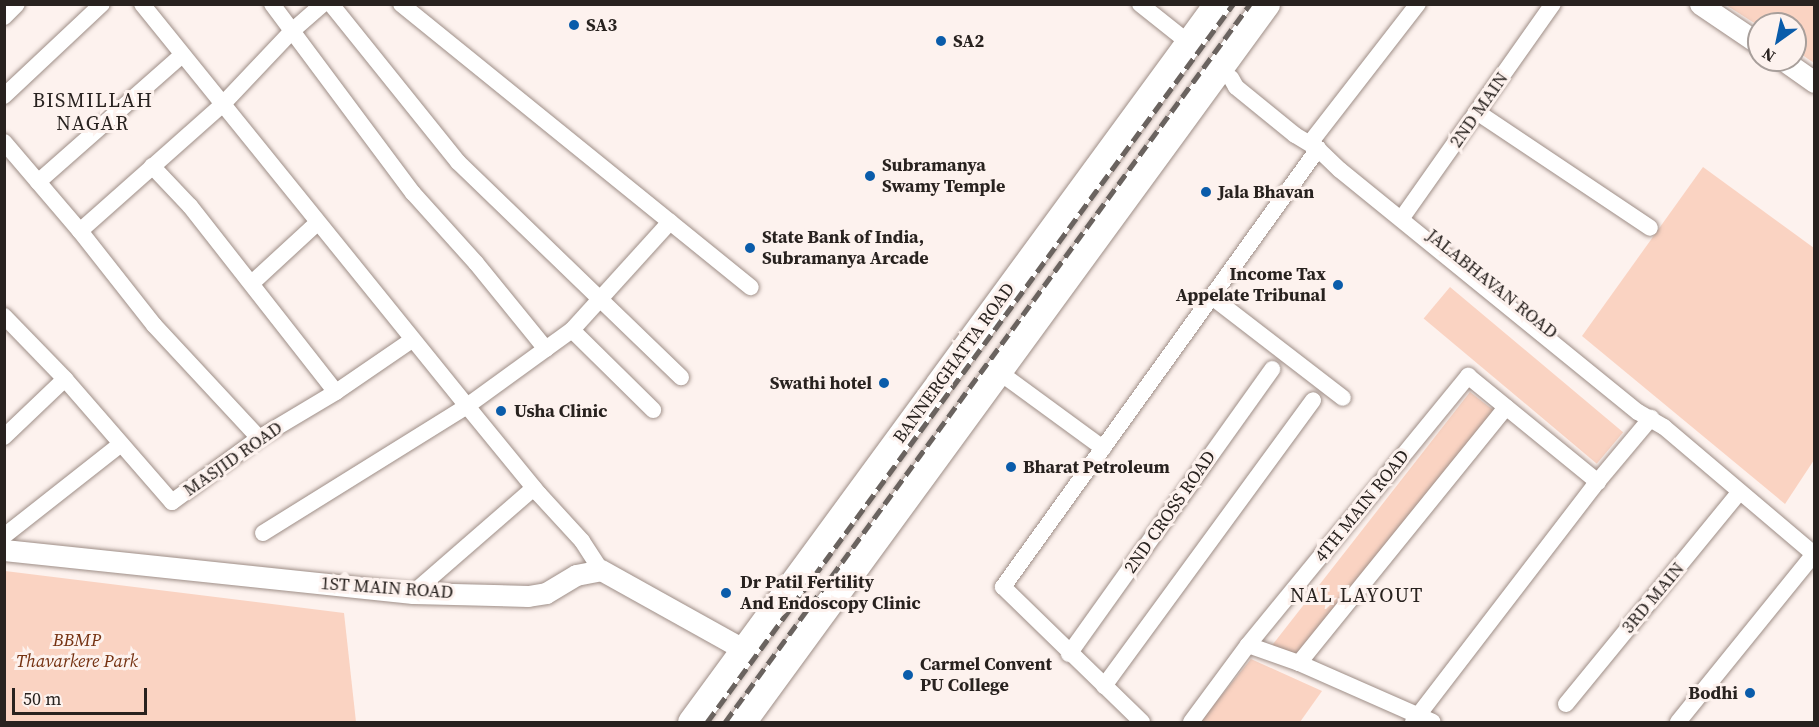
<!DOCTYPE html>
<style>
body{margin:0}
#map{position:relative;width:1819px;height:727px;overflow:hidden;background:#fdf2ee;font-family:"Source Serif 4",serif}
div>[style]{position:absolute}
.green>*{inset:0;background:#fad3c2;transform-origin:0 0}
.roads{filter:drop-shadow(0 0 2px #9e8e87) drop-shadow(0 0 2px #9e8e87)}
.minor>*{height:16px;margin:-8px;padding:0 8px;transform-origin:8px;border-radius:8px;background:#fff}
.tertiary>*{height:21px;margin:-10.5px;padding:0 10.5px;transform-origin:10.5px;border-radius:10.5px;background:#fff}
.primary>*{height:27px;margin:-13.5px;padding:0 13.5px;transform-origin:13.5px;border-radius:13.5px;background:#fff}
.rail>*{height:4.5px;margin-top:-2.25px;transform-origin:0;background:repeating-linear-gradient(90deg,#6a635f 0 12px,transparent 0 18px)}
.dots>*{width:16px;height:16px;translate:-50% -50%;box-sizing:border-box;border:3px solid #fdf2ee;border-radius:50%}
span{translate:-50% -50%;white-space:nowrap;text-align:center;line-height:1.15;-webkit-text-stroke:6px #fdf2ee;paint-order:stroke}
.poi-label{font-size:18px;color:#28221f;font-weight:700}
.left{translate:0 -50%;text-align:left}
.right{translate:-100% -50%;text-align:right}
.street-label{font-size:18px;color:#28221f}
.park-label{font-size:18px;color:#753212;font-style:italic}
.neighbourhood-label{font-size:20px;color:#28221f;letter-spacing:1.5px}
.frame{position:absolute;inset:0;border:6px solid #28221f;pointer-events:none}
.north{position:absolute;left:1747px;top:12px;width:60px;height:60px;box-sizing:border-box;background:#fdf2ee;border:2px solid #a89f9b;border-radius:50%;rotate:213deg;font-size:16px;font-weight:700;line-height:24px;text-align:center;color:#28221f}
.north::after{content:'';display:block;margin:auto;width:21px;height:27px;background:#0a5caa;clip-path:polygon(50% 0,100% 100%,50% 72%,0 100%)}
.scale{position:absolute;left:12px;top:688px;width:135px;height:27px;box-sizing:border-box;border:3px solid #28221f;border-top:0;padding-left:8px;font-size:18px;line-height:21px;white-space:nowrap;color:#28221f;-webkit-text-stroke:4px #fdf2ee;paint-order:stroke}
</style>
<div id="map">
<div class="green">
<div style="clip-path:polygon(1726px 5px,1814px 5px,1814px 63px,1795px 50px,1795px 24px,1759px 24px,1759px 26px)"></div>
<div style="clip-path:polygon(1703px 167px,1814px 248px,1814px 460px,1785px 504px,1582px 336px)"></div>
<div style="left:1450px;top:287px;width:226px;height:41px;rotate:40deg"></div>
<div style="left:1470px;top:392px;width:31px;height:322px;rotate:38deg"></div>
<div style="clip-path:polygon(5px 571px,344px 613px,356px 722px,5px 722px)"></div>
<div style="clip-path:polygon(1251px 659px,1322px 691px,1300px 722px,1200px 722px)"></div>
</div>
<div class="roads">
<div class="minor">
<div style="left:142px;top:4px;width:517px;rotate:51.05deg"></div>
<div style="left:467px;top:406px;width:114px;rotate:50.7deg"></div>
<div style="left:539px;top:494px;width:64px;rotate:47.5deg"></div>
<div style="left:582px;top:541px;width:35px;rotate:57deg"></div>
<div style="left:272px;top:4px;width:236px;rotate:53.3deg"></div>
<div style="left:413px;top:193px;width:94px;rotate:48deg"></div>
<div style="left:476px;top:263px;width:111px;rotate:50.9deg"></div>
<div style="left:331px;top:4px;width:203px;rotate:51.2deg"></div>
<div style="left:458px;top:162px;width:310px;rotate:44deg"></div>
<div style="left:401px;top:4px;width:450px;rotate:39deg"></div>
<div style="left:1140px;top:4px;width:63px;rotate:38.5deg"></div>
<div style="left:4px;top:17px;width:18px;rotate:-45deg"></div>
<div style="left:1231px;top:78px;width:10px;rotate:61deg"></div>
<div style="left:1236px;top:87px;width:76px;rotate:39.1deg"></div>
<div style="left:1295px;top:135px;width:27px;rotate:31deg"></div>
<div style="left:1318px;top:149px;width:30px;rotate:44deg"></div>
<div style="left:1340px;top:170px;width:384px;rotate:39.1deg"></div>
<div style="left:1638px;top:412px;width:30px;rotate:30deg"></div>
<div style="left:1664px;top:427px;width:197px;rotate:40.3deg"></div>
<div style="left:4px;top:96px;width:134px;rotate:-43.2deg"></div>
<div style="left:1477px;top:112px;width:208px;rotate:33.8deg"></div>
<div style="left:4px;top:142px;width:117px;rotate:49.5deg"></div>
<div style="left:80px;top:231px;width:120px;rotate:51.8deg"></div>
<div style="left:154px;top:325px;width:154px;rotate:47.1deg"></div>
<div style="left:1310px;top:143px;width:176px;rotate:-52.2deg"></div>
<div style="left:152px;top:166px;width:55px;rotate:46.5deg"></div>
<div style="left:190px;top:206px;width:236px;rotate:51.9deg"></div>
<div style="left:38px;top:182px;width:192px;rotate:-41.4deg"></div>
<div style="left:1404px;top:215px;width:258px;rotate:-54.8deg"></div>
<div style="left:80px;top:231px;width:188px;rotate:-41.6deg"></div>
<div style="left:221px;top:106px;width:103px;rotate:-46.6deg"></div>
<div style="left:292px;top:31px;width:41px;rotate:-41.1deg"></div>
<div style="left:252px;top:283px;width:88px;rotate:-42.7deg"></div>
<div style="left:1212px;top:297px;width:165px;rotate:37.6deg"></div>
<div style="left:4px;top:316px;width:88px;rotate:45.9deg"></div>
<div style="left:65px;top:379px;width:163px;rotate:49deg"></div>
<div style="left:172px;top:502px;width:108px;rotate:-36.3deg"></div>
<div style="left:259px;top:438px;width:90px;rotate:-30.9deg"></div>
<div style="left:336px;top:392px;width:92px;rotate:-34.4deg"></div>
<div style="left:572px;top:330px;width:114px;rotate:44.6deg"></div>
<div style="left:999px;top:372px;width:129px;rotate:36.2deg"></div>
<div style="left:4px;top:437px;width:84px;rotate:-43.6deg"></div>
<div style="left:263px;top:533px;width:240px;rotate:-31.9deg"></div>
<div style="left:467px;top:406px;width:130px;rotate:-35.9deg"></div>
<div style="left:572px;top:330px;width:146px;rotate:-47.8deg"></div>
<div style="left:4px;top:536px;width:149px;rotate:-38.2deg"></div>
<div style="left:413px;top:593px;width:160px;rotate:-41deg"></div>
<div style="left:1248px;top:645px;width:54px;rotate:19.4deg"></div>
<div style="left:1299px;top:663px;width:146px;rotate:23.8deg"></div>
<div style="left:1069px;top:654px;width:350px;rotate:-54.5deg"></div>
<div style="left:1299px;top:663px;width:329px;rotate:-51deg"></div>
<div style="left:1104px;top:686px;width:354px;rotate:-53.8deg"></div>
<div style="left:1566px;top:704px;width:273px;rotate:-50.7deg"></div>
<div style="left:1142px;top:722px;width:194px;rotate:-135.8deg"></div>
<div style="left:1003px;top:587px;width:540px;rotate:-54.28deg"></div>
<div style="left:1191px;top:722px;width:96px;rotate:-53.5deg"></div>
<div style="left:1248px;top:645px;width:348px;rotate:-50.7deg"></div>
<div style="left:1468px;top:376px;width:168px;rotate:39.2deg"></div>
<div style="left:1413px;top:722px;width:297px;rotate:-52.5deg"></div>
<div style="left:1594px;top:486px;width:89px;rotate:-50deg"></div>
<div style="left:1678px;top:722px;width:216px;rotate:-51deg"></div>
</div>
<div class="tertiary">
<div style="left:1700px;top:4px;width:71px;rotate:34.1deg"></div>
<div style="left:1783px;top:60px;width:38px;rotate:35deg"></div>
<div style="left:4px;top:550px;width:411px;rotate:6deg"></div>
<div style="left:413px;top:593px;width:115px;rotate:1.5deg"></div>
<div style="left:528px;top:596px;width:18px;rotate:-9deg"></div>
<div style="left:546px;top:593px;width:35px;rotate:-31deg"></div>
<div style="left:576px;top:575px;width:25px;rotate:-11deg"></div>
<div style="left:601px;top:570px;width:165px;rotate:29.1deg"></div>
</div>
<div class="primary">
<div style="left:691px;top:722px;width:890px;rotate:-53.77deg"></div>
<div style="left:742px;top:722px;width:889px;rotate:-53.88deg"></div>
</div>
</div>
<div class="rail">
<div style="left:707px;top:722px;width:890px;rotate:-53.77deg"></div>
<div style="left:725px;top:722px;width:889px;rotate:-53.83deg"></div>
</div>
<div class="dots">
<div style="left:574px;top:25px;background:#0a5caa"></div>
<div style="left:941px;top:41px;background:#0a5caa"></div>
<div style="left:870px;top:176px;background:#0a5caa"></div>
<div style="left:1206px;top:192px;background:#0a5caa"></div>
<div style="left:750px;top:248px;background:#0a5caa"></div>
<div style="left:1338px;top:285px;background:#0a5caa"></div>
<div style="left:884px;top:383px;background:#0a5caa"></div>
<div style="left:501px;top:411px;background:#0a5caa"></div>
<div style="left:1011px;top:467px;background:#0a5caa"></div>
<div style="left:726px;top:593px;background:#0a5caa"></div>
<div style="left:908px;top:675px;background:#0a5caa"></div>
<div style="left:1750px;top:693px;background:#0a5caa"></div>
</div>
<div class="poi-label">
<span class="left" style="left:586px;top:25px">SA3</span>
<span class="left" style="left:953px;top:41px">SA2</span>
<span class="left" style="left:882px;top:176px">Subramanya<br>Swamy Temple</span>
<span class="left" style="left:1218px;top:192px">Jala Bhavan</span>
<span class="left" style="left:762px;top:248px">State Bank of India,<br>Subramanya Arcade</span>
<span class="right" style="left:1326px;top:285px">Income Tax<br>Appelate Tribunal</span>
<span class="right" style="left:872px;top:383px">Swathi hotel</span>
<span class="left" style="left:514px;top:411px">Usha Clinic</span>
<span class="left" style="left:1023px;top:467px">Bharat Petroleum</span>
<span class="left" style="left:740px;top:593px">Dr Patil Fertility<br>And Endoscopy Clinic</span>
<span class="left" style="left:920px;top:675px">Carmel Convent<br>PU College</span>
<span class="right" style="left:1738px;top:693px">Bodhi</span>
</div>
<div class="street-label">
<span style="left:1479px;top:110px;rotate:-55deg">2ND MAIN</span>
<span style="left:1492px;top:284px;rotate:39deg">JALABHAVAN ROAD</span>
<span style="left:954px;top:363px;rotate:-54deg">BANNERGHATTA ROAD</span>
<span style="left:233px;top:459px;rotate:-35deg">MASJID ROAD</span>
<span style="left:1362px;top:506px;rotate:-51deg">4TH MAIN ROAD</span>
<span style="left:1170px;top:512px;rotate:-55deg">2ND CROSS ROAD</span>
<span style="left:387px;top:588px;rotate:4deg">1ST MAIN ROAD</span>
<span style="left:1653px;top:598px;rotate:-50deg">3RD MAIN</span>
</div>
<div class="park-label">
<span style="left:77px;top:651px">BBMP<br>Thavarkere Park</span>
</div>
<div class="neighbourhood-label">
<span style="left:93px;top:112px">BISMILLAH<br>NAGAR</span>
<span style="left:1357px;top:595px">NAL LAYOUT</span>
</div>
<div class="frame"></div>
<div class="north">N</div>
<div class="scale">50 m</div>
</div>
